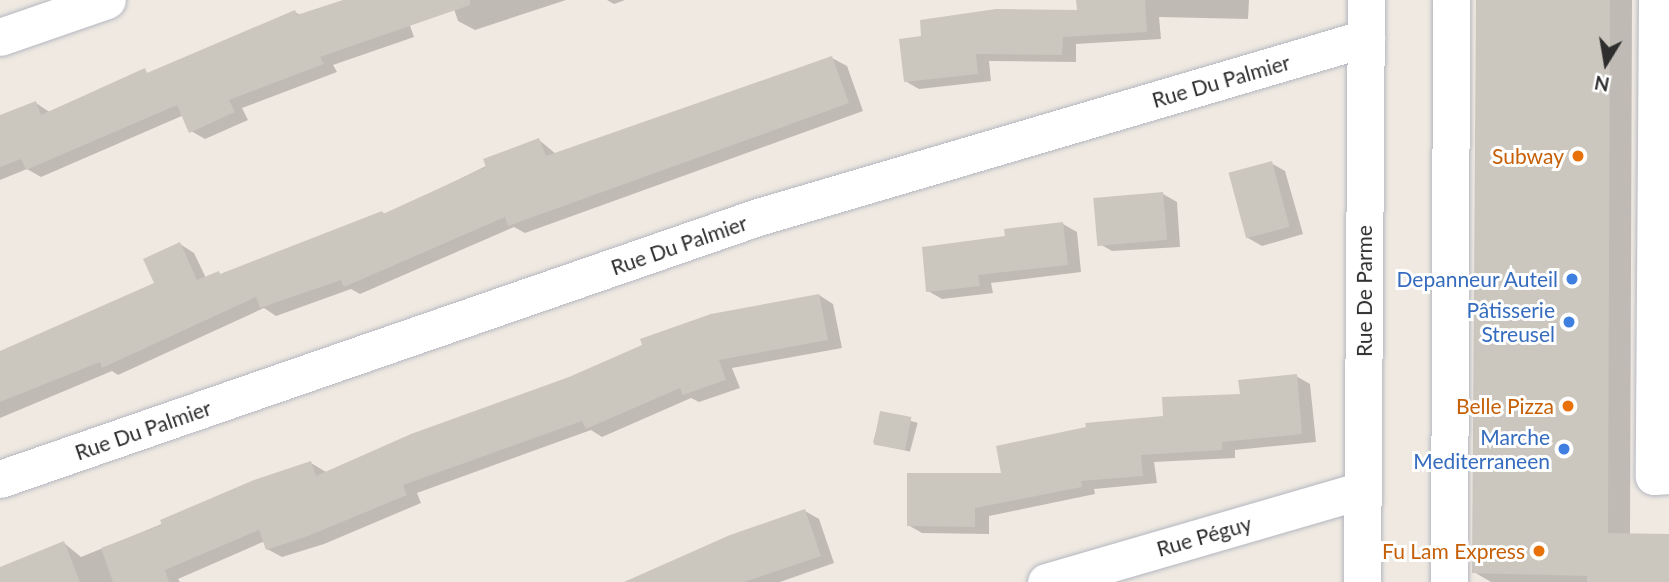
<!DOCTYPE html>
<meta charset="utf-8">
<style>
body{margin:0}
#map{position:relative;width:1669px;height:582px;overflow:hidden;background:#efe9e1;font-family:Lato,sans-serif}
div>[style]{position:absolute}
.shadow>*{inset:0;background:#0003;transform-origin:0 0}
.building>*{inset:0;background:#cbc7bf;transform-origin:0 0}
.roads{filter:drop-shadow(0 0 2px #b4b7c1) drop-shadow(0 0 2px #b4b7c1)}
.minor>*{height:37px;margin:-18.5px;padding:0 18.5px;transform-origin:18.5px;border-radius:18.5px;background:#fff}
.dots>*{width:19px;height:19px;translate:-50% -50%;box-sizing:border-box;border:4px solid #fff;border-radius:50%}
span{translate:-50% -50%;white-space:nowrap;text-align:center;line-height:1.15;-webkit-text-stroke:6px #fff;paint-order:stroke}
.street-label{font-size:21px;color:#2e2e2e}
.food-label{font-size:21px;color:#c56008}
.right{translate:-100% -50%;text-align:right}
.shop-label{font-size:21px;color:#366cbe}
.north{position:absolute;left:1571px;top:28px;width:70px;height:70px;-webkit-text-stroke:5px #fff;paint-order:stroke;rotate:191deg;font-size:19px;font-weight:700;line-height:28px;text-align:center;color:#2e2e2e}
.north::after{content:'';display:block;margin:auto;width:24px;height:32px;background:#2e2e2e;clip-path:polygon(50% 0,100% 100%,50% 72%,0 100%)}
</style>
<div id="map">
<div class="shadow">
<div style="clip-path:polygon(348px 0,401px 0,414px 37px,333px 65px,337px 72px,242px 108px,248px 120px,205px 139px,191px 131px,184px 115px,41px 177px,27px 169px,0 180px,0 117px,36px 103px,51px 113px,295px 12px,302px 16px)"></div>
<div style="clip-path:polygon(451px 0,566px 0,475px 30px,458px 21px)"></div>
<div style="clip-path:polygon(607px 0,625px 0,614px 4px)"></div>
<div style="clip-path:polygon(1078px 0,1249px 0,1248px 19px,1159px 17px,1161px 39px,1076px 44px,1076px 62px,989px 61px,991px 81px,919px 89px,905px 81px,1079px 12px)"></div>
<div style="clip-path:polygon(1477px 0,1632px 0,1630px 535px,1669px 536px,1669px 582px,1491px 582px,1474px 572px)"></div>
<div style="clip-path:polygon(832px 58px,847px 66px,863px 111px,525px 233px,514px 227px,360px 294px,351px 289px,276px 316px,264px 308px,118px 375px,112px 371px,0 418px,0 353px,157px 284px,180px 244px,194px 253px,206px 278px,223px 275px,382px 212px,386px 215px,539px 140px,556px 154px)"></div>
<div style="clip-path:polygon(1271px 163px,1285px 171px,1303px 234px,1262px 246px,1248px 238px)"></div>
<div style="clip-path:polygon(1163px 194px,1177px 202px,1180px 247px,1112px 251px,1098px 243px)"></div>
<div style="clip-path:polygon(1063px 224px,1077px 232px,1081px 272px,991px 283px,993px 293px,942px 299px,928px 291px,1007px 237px)"></div>
<div style="clip-path:polygon(819px 295px,833px 304px,842px 348px,732px 368px,740px 388px,699px 402px,691px 398px,602px 437px,591px 430px,417px 493px,421px 503px,324px 544px,282px 557px,267px 549px,265px 541px,178px 579px,180px 582px,0 582px,0 569px,64px 543px,81px 557px,311px 463px,326px 472px)"></div>
<div style="clip-path:polygon(1296px 376px,1310px 384px,1316px 442px,1235px 450px,1235px 458px,1154px 462px,1157px 483px,1094px 489px,1095px 494px,989px 516px,989px 534px,922px 533px,908px 525px,1004px 475px)"></div>
<div style="left:881px;top:413px;width:38px;height:30px;rotate:15deg"></div>
<div style="clip-path:polygon(805px 511px,819px 519px,834px 563px,780px 582px,628px 582px)"></div>
</div>
<div class="building">
<div style="clip-path:polygon(343px 0,470px 0,470px 5px,320px 57px,324px 64px,229px 100px,235px 112px,189px 133px,177px 105px,26px 170px,21px 159px,0 167px,0 115px,36px 101px,41px 115px,145px 68px,147px 73px,295px 10px,297px 15px)"></div>
<div style="clip-path:polygon(1076px 0,1145px 0,1147px 32px,1063px 37px,1062px 55px,976px 54px,978px 74px,904px 82px,899px 39px,921px 36px,920px 20px,996px 9px,1077px 10px)"></div>
<div style="clip-path:polygon(1476px 0,1610px 0,1608px 533px,1669px 534px,1669px 582px,1587px 582px,1587px 576px,1472px 573px)"></div>
<div style="clip-path:polygon(832px 56px,849px 103px,508px 226px,505px 217px,344px 287px,341px 280px,260px 308px,256px 297px,102px 368px,100px 362px,0 402px,0 351px,154px 283px,143px 259px,180px 242px,197px 280px,219px 271px,220px 274px,382px 211px,383px 214px,486px 167px,483px 159px,539px 138px,546px 156px)"></div>
<div style="left:1272px;top:161px;width:68px;height:45px;rotate:75deg"></div>
<div style="left:1163px;top:192px;width:48px;height:70px;rotate:85deg"></div>
<div style="clip-path:polygon(1063px 222px,1068px 265px,978px 275px,980px 286px,926px 292px,922px 247px,1005px 236px,1004px 229px)"></div>
<div style="clip-path:polygon(819px 294px,828px 340px,719px 360px,726px 380px,683px 395px,680px 388px,586px 429px,582px 421px,403px 485px,407px 495px,308px 536px,266px 550px,259px 530px,165px 570px,169px 582px,113px 582px,101px 548px,162px 525px,160px 520px,254px 480px,311px 461px,316px 476px,411px 434px,569px 377px,642px 345px,640px 339px,711px 314px)"></div>
<div style="clip-path:polygon(1297px 374px,1302px 434px,1222px 442px,1222px 450px,1141px 455px,1143px 476px,1081px 481px,1082px 487px,975px 508px,975px 527px,907px 526px,907px 473px,1001px 473px,996px 446px,1086px 427px,1085px 423px,1163px 416px,1162px 397px,1240px 394px,1238px 380px)"></div>
<div style="left:880px;top:411px;width:32px;height:34px;rotate:11deg"></div>
<div style="clip-path:polygon(805px 509px,821px 556px,744px 582px,624px 582px,730px 535px)"></div>
<div style="clip-path:polygon(64px 541px,80px 582px,0 582px,0 567px)"></div>
</div>
<div class="roads">
<div class="minor">
<div style="left:1657px;top:0;width:476px;rotate:90.4deg"></div>
<div style="left:1654px;top:476px;width:15px;rotate:-4deg"></div>
<div style="left:0;top:37px;width:113px;rotate:-19.1deg"></div>
<div style="left:0;top:479px;width:802px;rotate:-19.07deg"></div>
<div style="left:758px;top:217px;width:634px;rotate:-16.4deg"></div>
<div style="left:1046px;top:582px;width:329px;rotate:-16.2deg"></div>
<div style="left:1362px;top:582px;width:582px;rotate:-89.61deg"></div>
<div style="left:1449px;top:582px;width:582px;rotate:-89.8deg"></div>
</div>
</div>
<div class="dots">
<div style="left:1578px;top:156px;background:#e8710a"></div>
<div style="left:1572px;top:279px;background:#3f7fe0"></div>
<div style="left:1569px;top:322px;background:#3f7fe0"></div>
<div style="left:1568px;top:406px;background:#e8710a"></div>
<div style="left:1564px;top:449px;background:#3f7fe0"></div>
<div style="left:1539px;top:551px;background:#e8710a"></div>
</div>
<div class="street-label">
<span style="left:1221px;top:81px;rotate:-16deg">Rue Du Palmier</span>
<span style="left:679px;top:245px;rotate:-19deg">Rue Du Palmier</span>
<span style="left:1364px;top:291px;rotate:-90deg">Rue De Parme</span>
<span style="left:143px;top:430px;rotate:-19deg">Rue Du Palmier</span>
<span style="left:1204px;top:536px;rotate:-16deg">Rue Péguy</span>
</div>
<div class="food-label">
<span class="right" style="left:1564px;top:156px">Subway</span>
<span class="right" style="left:1554px;top:406px">Belle Pizza</span>
<span class="right" style="left:1525px;top:551px">Fu Lam Express</span>
</div>
<div class="shop-label">
<span class="right" style="left:1558px;top:279px">Depanneur Auteil</span>
<span class="right" style="left:1555px;top:322px">Pâtisserie<br>Streusel</span>
<span class="right" style="left:1550px;top:449px">Marche<br>Mediterraneen</span>
</div>
<div class="north">N</div>
</div>
